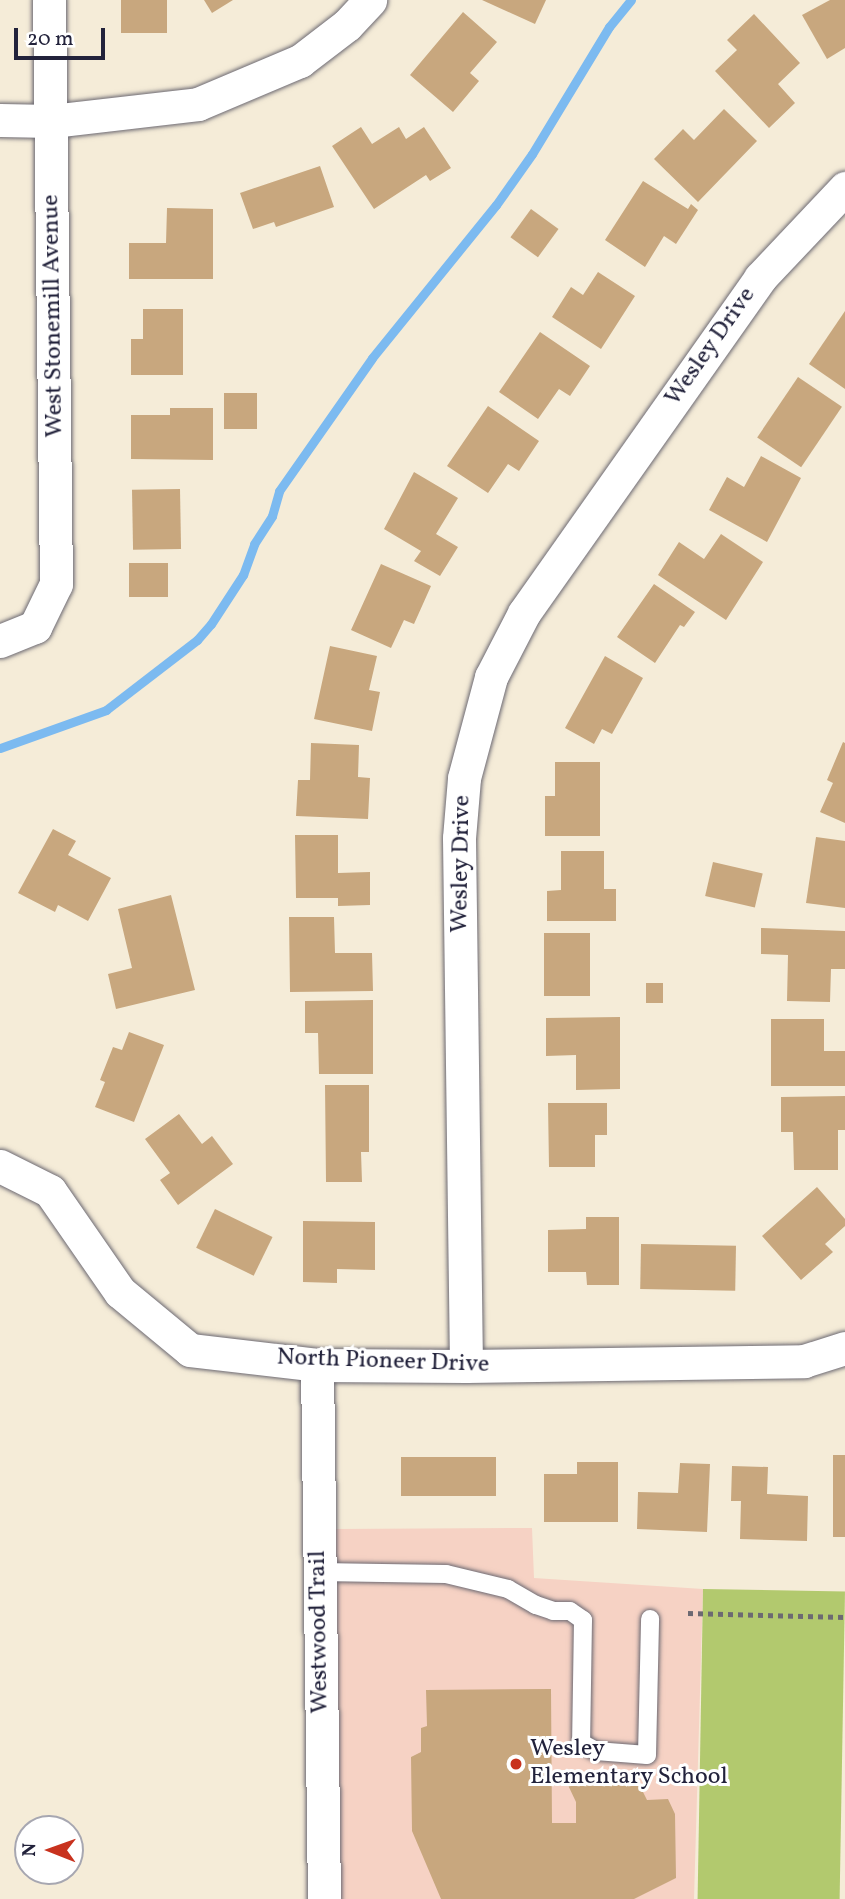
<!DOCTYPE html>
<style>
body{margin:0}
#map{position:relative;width:845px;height:1899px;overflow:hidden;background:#f5ecd8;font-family:Vollkorn,serif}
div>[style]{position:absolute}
.built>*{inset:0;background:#f6d2c4}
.green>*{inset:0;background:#b2c96e;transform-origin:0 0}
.stream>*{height:9px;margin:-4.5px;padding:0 4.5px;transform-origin:4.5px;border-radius:4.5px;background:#7cbaf0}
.building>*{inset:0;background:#c8a77e;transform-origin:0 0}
.path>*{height:4.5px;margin-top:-2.25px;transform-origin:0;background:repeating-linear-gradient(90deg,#6c6972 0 5px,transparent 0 10px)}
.roads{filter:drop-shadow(0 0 2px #6c6972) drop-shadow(0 0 2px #6c6972)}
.service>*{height:18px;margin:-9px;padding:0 9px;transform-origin:9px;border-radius:9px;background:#fff}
.minor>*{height:33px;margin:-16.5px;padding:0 16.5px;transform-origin:16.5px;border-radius:16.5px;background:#fff}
.dots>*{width:19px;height:19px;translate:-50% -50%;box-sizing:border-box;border:4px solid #fff;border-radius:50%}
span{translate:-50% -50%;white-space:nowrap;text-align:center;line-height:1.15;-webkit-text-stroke:6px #fff;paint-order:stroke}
.street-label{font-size:24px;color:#22223b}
.poi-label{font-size:24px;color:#22223b}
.left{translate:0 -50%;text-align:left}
.north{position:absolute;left:14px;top:1815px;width:70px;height:70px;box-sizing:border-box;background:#fff;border:2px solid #a7a7b1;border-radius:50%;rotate:271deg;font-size:19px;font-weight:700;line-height:28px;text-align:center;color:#22223b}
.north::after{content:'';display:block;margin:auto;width:24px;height:32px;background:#c8321e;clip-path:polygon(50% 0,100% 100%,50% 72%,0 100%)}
.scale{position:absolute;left:14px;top:28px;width:91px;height:32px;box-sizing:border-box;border:4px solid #22223b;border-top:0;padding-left:9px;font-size:21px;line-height:24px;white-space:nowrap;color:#22223b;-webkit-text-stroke:5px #fff;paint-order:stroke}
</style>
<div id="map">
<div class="built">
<div style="clip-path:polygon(532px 1528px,534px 1578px,703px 1589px,694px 1899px,334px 1899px,333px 1529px)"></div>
</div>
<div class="green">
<div style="left:703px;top:1589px;width:142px;height:310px;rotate:1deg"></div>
</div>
<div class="stream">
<div style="left:0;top:748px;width:113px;rotate:-19.7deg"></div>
<div style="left:106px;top:710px;width:115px;rotate:-37.6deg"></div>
<div style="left:197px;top:640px;width:21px;rotate:-49deg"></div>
<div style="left:211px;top:624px;width:59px;rotate:-56.9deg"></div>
<div style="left:243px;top:575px;width:33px;rotate:-70deg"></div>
<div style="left:254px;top:544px;width:33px;rotate:-57deg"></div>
<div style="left:272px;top:516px;width:26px;rotate:-74deg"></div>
<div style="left:279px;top:491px;width:162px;rotate:-55deg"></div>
<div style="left:372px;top:358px;width:197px;rotate:-51deg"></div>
<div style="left:496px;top:205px;width:62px;rotate:-54.8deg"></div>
<div style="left:532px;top:154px;width:149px;rotate:-58.8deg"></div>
<div style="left:609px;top:27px;width:35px;rotate:-51deg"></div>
</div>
<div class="building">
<div style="left:121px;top:0;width:46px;height:33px"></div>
<div style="clip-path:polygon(204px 0,233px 0,212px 13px)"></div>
<div style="clip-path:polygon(482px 0,546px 0,535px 24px)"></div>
<div style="clip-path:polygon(830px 0,845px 0,845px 48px,827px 59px,802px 15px)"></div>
<div style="clip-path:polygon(463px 12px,497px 42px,470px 73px,479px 81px,453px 112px,410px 75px)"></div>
<div style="clip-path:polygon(754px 14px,800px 63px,778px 84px,795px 103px,769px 128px,715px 71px,737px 50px,727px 40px)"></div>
<div style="clip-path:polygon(724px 109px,757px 141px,698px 202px,654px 159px,683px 129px,694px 140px)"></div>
<div style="clip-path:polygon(361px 127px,372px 144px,399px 127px,406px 139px,424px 127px,451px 168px,430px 181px,426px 175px,374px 209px,332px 146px)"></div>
<div style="clip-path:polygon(320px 166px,334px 207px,276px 227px,274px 222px,253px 229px,240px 193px)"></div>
<div style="clip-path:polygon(643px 181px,688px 209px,691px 204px,698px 210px,676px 244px,664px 236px,645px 267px,605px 240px)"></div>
<div style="clip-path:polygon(167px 208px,213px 209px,213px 279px,129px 279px,129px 243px,166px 243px)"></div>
<div style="left:531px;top:209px;width:34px;height:35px;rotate:36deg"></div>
<div style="clip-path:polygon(598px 272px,635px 296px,601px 349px,552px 317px,571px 287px,583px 295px)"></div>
<div style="clip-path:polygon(143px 309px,183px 309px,183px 375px,131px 375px,131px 339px,143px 339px)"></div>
<div style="clip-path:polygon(845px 311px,845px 389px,809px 364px)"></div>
<div style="clip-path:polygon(540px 332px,590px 366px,570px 396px,559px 389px,538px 419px,499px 392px)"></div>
<div style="left:798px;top:377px;width:53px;height:73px;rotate:34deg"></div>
<div style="left:257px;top:393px;width:36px;height:33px;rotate:90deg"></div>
<div style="clip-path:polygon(488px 406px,539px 441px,519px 471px,508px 464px,488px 493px,447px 466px)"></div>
<div style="clip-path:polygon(170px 408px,213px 408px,213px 460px,131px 459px,131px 415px,170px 415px)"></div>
<div style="clip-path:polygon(761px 456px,801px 478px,767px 542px,709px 510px,727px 477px,744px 487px)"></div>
<div style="clip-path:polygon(414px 472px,458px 498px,436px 534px,458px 547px,440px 576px,414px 561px,421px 551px,384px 529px)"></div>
<div style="left:180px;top:489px;width:60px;height:48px;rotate:89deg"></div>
<div style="clip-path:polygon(721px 534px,763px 562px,726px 620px,658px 575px,679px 542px,704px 559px)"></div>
<div style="left:129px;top:563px;width:39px;height:34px"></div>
<div style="clip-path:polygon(381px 564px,431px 586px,414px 624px,404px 620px,391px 648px,351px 630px)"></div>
<div style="clip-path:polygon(654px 584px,695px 612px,684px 627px,680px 625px,655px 663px,617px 637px)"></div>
<div style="clip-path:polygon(330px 646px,377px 656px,369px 690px,380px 692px,372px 731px,314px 719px)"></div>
<div style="clip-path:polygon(605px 656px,643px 678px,612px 734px,602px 729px,594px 744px,565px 728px)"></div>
<div style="clip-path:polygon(843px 742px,845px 743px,845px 823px,820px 812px,833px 783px,827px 780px)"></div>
<div style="clip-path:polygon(311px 743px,359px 745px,358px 777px,370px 778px,368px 819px,296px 816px,298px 780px,310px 780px)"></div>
<div style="clip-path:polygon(555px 762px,600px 762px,600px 836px,545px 836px,545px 796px,555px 796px)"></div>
<div style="clip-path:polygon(53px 829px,76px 841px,68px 855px,111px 878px,88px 921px,58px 905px,55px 912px,18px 893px)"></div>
<div style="clip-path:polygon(295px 835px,338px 835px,338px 873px,370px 872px,370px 905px,338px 906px,338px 898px,296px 898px)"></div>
<div style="clip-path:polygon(816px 837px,845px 841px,845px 908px,806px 903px)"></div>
<div style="clip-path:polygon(561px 851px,604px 851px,604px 889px,616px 889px,616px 921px,547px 921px,547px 891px,561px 890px)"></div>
<div style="left:713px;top:862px;width:51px;height:35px;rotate:13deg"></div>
<div style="clip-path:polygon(171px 895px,195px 990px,116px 1009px,108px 974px,132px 968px,118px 909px)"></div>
<div style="clip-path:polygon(289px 917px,334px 917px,335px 953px,372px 953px,373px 991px,290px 992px)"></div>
<div style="clip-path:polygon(761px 928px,845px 931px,845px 969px,831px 969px,830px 1002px,787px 1001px,788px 955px,761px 954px)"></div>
<div style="left:544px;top:933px;width:46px;height:63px"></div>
<div style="left:646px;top:983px;width:17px;height:20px"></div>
<div style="clip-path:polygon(373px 1000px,373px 1074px,319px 1074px,318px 1033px,305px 1033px,305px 1001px)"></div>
<div style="clip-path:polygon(620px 1017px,620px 1089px,576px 1090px,576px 1055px,546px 1056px,546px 1018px)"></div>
<div style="clip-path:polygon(771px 1019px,824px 1019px,824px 1051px,845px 1051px,845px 1086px,771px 1086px)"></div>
<div style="clip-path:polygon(129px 1032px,164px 1045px,134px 1122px,95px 1107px,105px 1082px,100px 1080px,113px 1047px,122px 1050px)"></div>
<div style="clip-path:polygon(325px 1085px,369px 1085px,369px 1152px,361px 1152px,362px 1182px,326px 1182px)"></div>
<div style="clip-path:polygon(845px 1096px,845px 1130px,838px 1130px,838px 1170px,794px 1170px,793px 1132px,781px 1132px,781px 1097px)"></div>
<div style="clip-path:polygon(548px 1103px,607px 1103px,607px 1135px,595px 1135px,595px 1167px,549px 1167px)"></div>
<div style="clip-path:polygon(179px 1114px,202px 1144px,212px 1136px,233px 1164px,178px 1205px,160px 1180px,170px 1173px,145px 1139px)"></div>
<div style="clip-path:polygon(817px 1187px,845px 1219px,845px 1226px,825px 1244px,833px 1252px,801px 1280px,762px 1236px)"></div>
<div style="left:215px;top:1209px;width:64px;height:43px;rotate:26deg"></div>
<div style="clip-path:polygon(586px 1217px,619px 1217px,619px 1285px,587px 1285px,586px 1272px,548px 1272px,548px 1230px,586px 1229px)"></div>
<div style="clip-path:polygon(303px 1221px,375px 1222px,375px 1270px,337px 1269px,337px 1283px,303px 1282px)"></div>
<div style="left:641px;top:1244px;width:95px;height:45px;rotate:1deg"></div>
<div style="left:833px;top:1455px;width:12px;height:82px"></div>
<div style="left:401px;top:1457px;width:95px;height:39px"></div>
<div style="clip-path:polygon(577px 1462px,618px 1462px,618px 1522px,544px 1522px,544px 1474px,577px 1474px)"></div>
<div style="clip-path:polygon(680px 1463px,710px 1464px,707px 1532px,637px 1529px,638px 1492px,678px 1493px)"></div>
<div style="clip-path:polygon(732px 1466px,768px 1467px,767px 1494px,808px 1496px,807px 1541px,740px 1539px,741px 1501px,731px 1501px)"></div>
<div style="clip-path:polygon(551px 1689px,552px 1823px,576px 1823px,576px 1802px,567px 1783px,638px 1782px,647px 1800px,668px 1799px,675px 1814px,676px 1878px,634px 1899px,441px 1899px,412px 1831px,411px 1757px,421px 1752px,421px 1728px,427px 1726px,426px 1690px)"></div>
</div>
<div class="path">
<div style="left:688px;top:1613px;width:157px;rotate:1.5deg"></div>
</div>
<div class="roads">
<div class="service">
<div style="left:319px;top:1572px;width:127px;rotate:0.9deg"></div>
<div style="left:446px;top:1574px;width:64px;rotate:13.6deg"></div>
<div style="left:508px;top:1589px;width:32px;rotate:30deg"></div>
<div style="left:536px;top:1605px;width:18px;rotate:19deg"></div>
<div style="left:553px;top:1611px;width:17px"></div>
<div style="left:570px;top:1611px;width:16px;rotate:35deg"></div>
<div style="left:583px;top:1620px;width:123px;rotate:90.9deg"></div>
<div style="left:581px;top:1743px;width:17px;rotate:28deg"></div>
<div style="left:596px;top:1751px;width:51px;rotate:4.5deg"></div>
<div style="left:647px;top:1755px;width:136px;rotate:-88.7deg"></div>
</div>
<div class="minor">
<div style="left:0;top:120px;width:52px;rotate:1.1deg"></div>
<div style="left:52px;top:121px;width:147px;rotate:-6.6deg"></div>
<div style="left:198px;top:104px;width:111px;rotate:-22.9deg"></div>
<div style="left:300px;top:61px;width:59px;rotate:-37.5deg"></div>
<div style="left:347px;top:25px;width:34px;rotate:-47deg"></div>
<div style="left:0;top:641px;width:38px;rotate:-22deg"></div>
<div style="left:35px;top:627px;width:48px;rotate:-64deg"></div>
<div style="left:56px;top:584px;width:584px;rotate:-90.69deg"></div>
<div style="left:0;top:1166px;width:56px;rotate:26.6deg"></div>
<div style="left:50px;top:1191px;width:123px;rotate:55.3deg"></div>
<div style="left:120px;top:1292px;width:91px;rotate:39.6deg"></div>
<div style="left:190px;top:1350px;width:128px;rotate:6.7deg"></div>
<div style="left:317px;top:1365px;width:149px;rotate:0.4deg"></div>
<div style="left:466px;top:1366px;width:338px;rotate:-0.8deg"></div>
<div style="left:804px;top:1361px;width:43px;rotate:-17.6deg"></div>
<div style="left:317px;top:1365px;width:534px;rotate:89.25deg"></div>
<div style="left:466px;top:1366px;width:528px;rotate:-90.76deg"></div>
<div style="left:459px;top:838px;width:60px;rotate:-85.2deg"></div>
<div style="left:464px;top:778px;width:105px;rotate:-75deg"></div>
<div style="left:491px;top:677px;width:72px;rotate:-62.7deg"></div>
<div style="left:524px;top:613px;width:410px;rotate:-54.8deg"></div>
<div style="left:760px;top:278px;width:124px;rotate:-46.6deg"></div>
</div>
</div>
<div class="dots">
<div style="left:516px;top:1764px;background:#c8321e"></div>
</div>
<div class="street-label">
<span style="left:54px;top:316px;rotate:-91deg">West Stonemill Avenue</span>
<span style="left:711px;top:347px;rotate:-55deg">Wesley Drive</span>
<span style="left:462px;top:864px;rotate:-89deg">Wesley Drive</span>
<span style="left:383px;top:1362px;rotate:2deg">North Pioneer Drive</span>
<span style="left:320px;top:1632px;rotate:-91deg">Westwood Trail</span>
</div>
<div class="poi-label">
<span class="left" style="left:530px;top:1764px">Wesley<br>Elementary School</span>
</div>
<div class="north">N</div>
<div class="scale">20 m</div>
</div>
